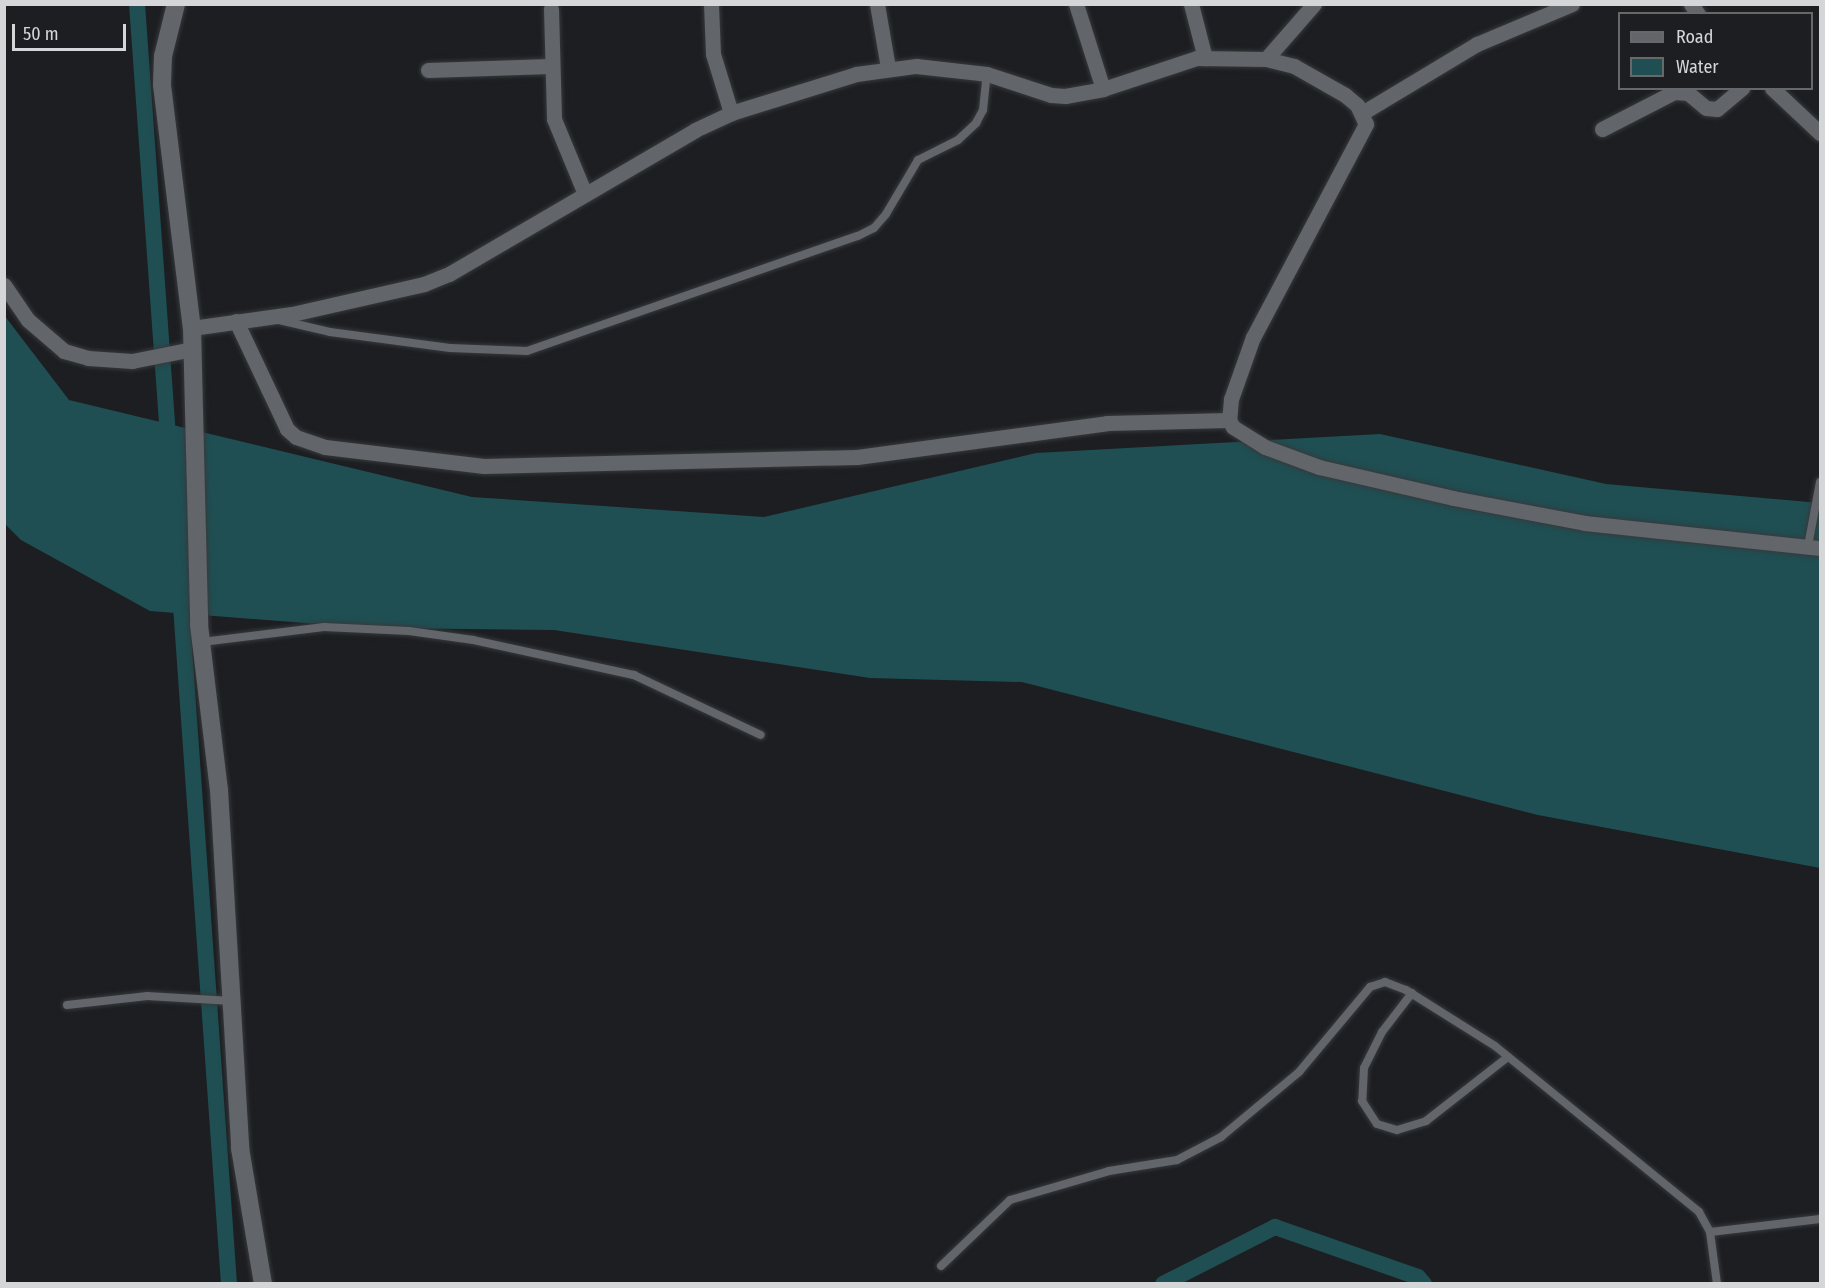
<!DOCTYPE html>
<style>
body{margin:0}
#map{position:relative;width:1825px;height:1288px;overflow:hidden;background:#1c1e21;font-family:"Fira Sans Condensed",sans-serif}
div>[style]{position:absolute}
.water>*{inset:0;background:#1f4f53}
.canal>*{height:16px;margin:-8px;padding:0 8px;transform-origin:8px;border-radius:8px;background:#1f4f53}
.roads{filter:drop-shadow(0 0 2px #37393c) drop-shadow(0 0 2px #37393c)}
.service>*{height:8px;margin:-4px;padding:0 4px;transform-origin:4px;border-radius:4px;background:#626569}
.minor>*{height:15px;margin:-7.5px;padding:0 7.5px;transform-origin:7.5px;border-radius:7.5px;background:#626569}
.tertiary>*{height:18px;margin:-9px;padding:0 9px;transform-origin:9px;border-radius:9px;background:#626569}
span{translate:-50% -50%;white-space:nowrap;text-align:center;line-height:1.15;-webkit-text-stroke:5px #1c1e21;paint-order:stroke}
.frame{position:absolute;inset:0;border:6px solid #d4d6d8;pointer-events:none}
.legend{position:absolute;left:1618px;top:12px;width:195px;height:78px;box-sizing:border-box;background:#1c1e21;border:2px solid #66686a;margin:0;padding:8px 10px;list-style:none;font-size:18px;color:#d4d6d8}
.legend li{display:flex;align-items:center;gap:12px;height:30px}
.legend b{width:30px;border:2px solid #66686a}
.scale{position:absolute;left:12px;top:24px;width:114px;height:27px;box-sizing:border-box;border:3px solid #d4d6d8;border-top:0;padding-left:8px;font-size:18px;line-height:21px;white-space:nowrap;color:#d4d6d8;-webkit-text-stroke:4px #1c1e21;paint-order:stroke}
</style>
<div id="map">
<div class="water">
<div style="clip-path:polygon(4px 315px,69px 400px,472px 497px,764px 517px,1036px 453px,1380px 434px,1606px 484px,1820px 503px,1820px 868px,1538px 815px,1022px 682px,870px 678px,554px 630px,369px 628px,150px 611px,21px 540px,5px 524px)"></div>
</div>
<div class="canal">
<div style="left:137px;top:4px;width:443px;rotate:85.9deg"></div>
<div style="left:180px;top:592px;width:694px;rotate:85.95deg"></div>
<div style="left:1163px;top:1284px;width:126px;rotate:-27deg"></div>
<div style="left:1275px;top:1227px;width:151px;rotate:19.3deg"></div>
<div style="left:1418px;top:1277px;width:9px;rotate:49deg"></div>
</div>
<div class="roads">
<div class="service">
<div style="left:279px;top:320px;width:52px;rotate:13.2deg"></div>
<div style="left:330px;top:332px;width:121px;rotate:7.6deg"></div>
<div style="left:450px;top:348px;width:77px;rotate:2.2deg"></div>
<div style="left:527px;top:351px;width:350px;rotate:-19.2deg"></div>
<div style="left:858px;top:236px;width:18px;rotate:-27deg"></div>
<div style="left:874px;top:228px;width:18px;rotate:-49deg"></div>
<div style="left:886px;top:214px;width:63px;rotate:-59.3deg"></div>
<div style="left:918px;top:160px;width:45px;rotate:-26.6deg"></div>
<div style="left:958px;top:140px;width:25px;rotate:-43deg"></div>
<div style="left:976px;top:123px;width:15px;rotate:-62deg"></div>
<div style="left:983px;top:110px;width:36px;rotate:-84deg"></div>
<div style="left:1808px;top:546px;width:65px;rotate:-79.4deg"></div>
<div style="left:202px;top:642px;width:123px;rotate:-7deg"></div>
<div style="left:324px;top:627px;width:85px;rotate:2.7deg"></div>
<div style="left:409px;top:631px;width:65px;rotate:8deg"></div>
<div style="left:473px;top:640px;width:165px;rotate:12.3deg"></div>
<div style="left:634px;top:675px;width:140px;rotate:25.3deg"></div>
<div style="left:1412px;top:993px;width:49px;rotate:127.6deg"></div>
<div style="left:1382px;top:1032px;width:40px;rotate:116.6deg"></div>
<div style="left:1364px;top:1068px;width:33px;rotate:93deg"></div>
<div style="left:1362px;top:1101px;width:27px;rotate:57deg"></div>
<div style="left:1377px;top:1124px;width:21px;rotate:17deg"></div>
<div style="left:1397px;top:1130px;width:30px;rotate:-17deg"></div>
<div style="left:1426px;top:1121px;width:104px;rotate:-38deg"></div>
<div style="left:67px;top:1005px;width:81px;rotate:-6.4deg"></div>
<div style="left:147px;top:996px;width:85px;rotate:3.4deg"></div>
<div style="left:1710px;top:1232px;width:111px;rotate:-6.7deg"></div>
<div style="left:941px;top:1266px;width:95px;rotate:-43.7deg"></div>
<div style="left:1010px;top:1200px;width:103px;rotate:-16.3deg"></div>
<div style="left:1109px;top:1171px;width:69px;rotate:-9.2deg"></div>
<div style="left:1177px;top:1160px;width:50px;rotate:-27.6deg"></div>
<div style="left:1221px;top:1137px;width:102px;rotate:-39.8deg"></div>
<div style="left:1299px;top:1072px;width:111px;rotate:-50.1deg"></div>
<div style="left:1370px;top:987px;width:16px;rotate:-18deg"></div>
<div style="left:1385px;top:982px;width:22px;rotate:21deg"></div>
<div style="left:1406px;top:990px;width:105px;rotate:32.2deg"></div>
<div style="left:1495px;top:1046px;width:263px;rotate:39.1deg"></div>
<div style="left:1699px;top:1212px;width:23px;rotate:61deg"></div>
<div style="left:1710px;top:1232px;width:52px;rotate:82.3deg"></div>
</div>
<div class="minor">
<div style="left:711px;top:4px;width:50px;rotate:87.7deg"></div>
<div style="left:713px;top:54px;width:62px;rotate:73deg"></div>
<div style="left:877px;top:4px;width:65px;rotate:80.2deg"></div>
<div style="left:1076px;top:4px;width:89px;rotate:72.4deg"></div>
<div style="left:1191px;top:4px;width:56px;rotate:75.5deg"></div>
<div style="left:1691px;top:4px;width:12px;rotate:55deg"></div>
<div style="left:551px;top:9px;width:110px;rotate:88.4deg"></div>
<div style="left:554px;top:119px;width:81px;rotate:67.5deg"></div>
<div style="left:1266px;top:59px;width:73px;rotate:-48.9deg"></div>
<div style="left:428px;top:70px;width:123px;rotate:-1.9deg"></div>
<div style="left:1772px;top:88px;width:66px;rotate:43.2deg"></div>
<div style="left:1362px;top:113px;width:134px;rotate:-31deg"></div>
<div style="left:1477px;top:44px;width:103px;rotate:-22.8deg"></div>
<div style="left:1602px;top:129px;width:81px;rotate:-27.2deg"></div>
<div style="left:1674px;top:92px;width:14px;rotate:4deg"></div>
<div style="left:1688px;top:93px;width:23px;rotate:40deg"></div>
<div style="left:1706px;top:108px;width:11px;rotate:5deg"></div>
<div style="left:1717px;top:109px;width:33px;rotate:-40deg"></div>
<div style="left:4px;top:285px;width:42px;rotate:55.6deg"></div>
<div style="left:28px;top:320px;width:48px;rotate:40.7deg"></div>
<div style="left:64px;top:351px;width:25px;rotate:16deg"></div>
<div style="left:88px;top:358px;width:44px;rotate:3.9deg"></div>
<div style="left:132px;top:361px;width:61px;rotate:-11.3deg"></div>
<div style="left:236px;top:321px;width:119px;rotate:64.7deg"></div>
<div style="left:287px;top:429px;width:12px;rotate:42deg"></div>
<div style="left:296px;top:437px;width:31px;rotate:19deg"></div>
<div style="left:325px;top:447px;width:160px;rotate:6.8deg"></div>
<div style="left:484px;top:466px;width:373px;rotate:-1.4deg"></div>
<div style="left:857px;top:457px;width:252px;rotate:-7.7deg"></div>
<div style="left:1107px;top:423px;width:122px;rotate:-1.4deg"></div>
<div style="left:192px;top:328px;width:101px;rotate:-8deg"></div>
<div style="left:292px;top:314px;width:135px;rotate:-12.8deg"></div>
<div style="left:424px;top:284px;width:27px;rotate:-22deg"></div>
<div style="left:449px;top:274px;width:285px;rotate:-30.3deg"></div>
<div style="left:695px;top:130px;width:40px;rotate:-25deg"></div>
<div style="left:731px;top:113px;width:131px;rotate:-17.3deg"></div>
<div style="left:856px;top:74px;width:61px;rotate:-7.6deg"></div>
<div style="left:916px;top:66px;width:71px;rotate:6.4deg"></div>
<div style="left:987px;top:74px;width:67px;rotate:18.2deg"></div>
<div style="left:1051px;top:95px;width:14px;rotate:4deg"></div>
<div style="left:1065px;top:96px;width:39px;rotate:-10deg"></div>
<div style="left:1103px;top:89px;width:99px;rotate:-18.3deg"></div>
<div style="left:1197px;top:58px;width:69px;rotate:0.8deg"></div>
<div style="left:1266px;top:59px;width:29px;rotate:14deg"></div>
<div style="left:1294px;top:66px;width:59px;rotate:29.6deg"></div>
<div style="left:1345px;top:95px;width:16px;rotate:40deg"></div>
<div style="left:1357px;top:105px;width:21px;rotate:65deg"></div>
<div style="left:1366px;top:124px;width:241px;rotate:117.9deg"></div>
<div style="left:1253px;top:337px;width:66px;rotate:109.5deg"></div>
<div style="left:1231px;top:399px;width:21px;rotate:95deg"></div>
<div style="left:1229px;top:420px;width:8px;rotate:60deg"></div>
<div style="left:1233px;top:427px;width:38px;rotate:32deg"></div>
<div style="left:1265px;top:447px;width:58px;rotate:20.3deg"></div>
<div style="left:1319px;top:467px;width:138px;rotate:13deg"></div>
<div style="left:1453px;top:498px;width:134px;rotate:10.7deg"></div>
<div style="left:1585px;top:523px;width:236px;rotate:6.1deg"></div>
</div>
<div class="tertiary">
<div style="left:176px;top:4px;width:54px;rotate:104deg"></div>
<div style="left:163px;top:56px;width:29px;rotate:92deg"></div>
<div style="left:162px;top:85px;width:245px;rotate:83deg"></div>
<div style="left:192px;top:328px;width:297px;rotate:88.6deg"></div>
<div style="left:199px;top:625px;width:166px;rotate:83.1deg"></div>
<div style="left:219px;top:790px;width:359px;rotate:86.6deg"></div>
<div style="left:240px;top:1148px;width:138px;rotate:80.4deg"></div>
</div>
</div>
<div class="frame"></div>
<ul class="legend">
<li><b style="height:8px;background:#626569"></b>Road</li>
<li><b style="height:16px;background:#1f4f53"></b>Water</li>
</ul>
<div class="scale">50 m</div>
</div>
